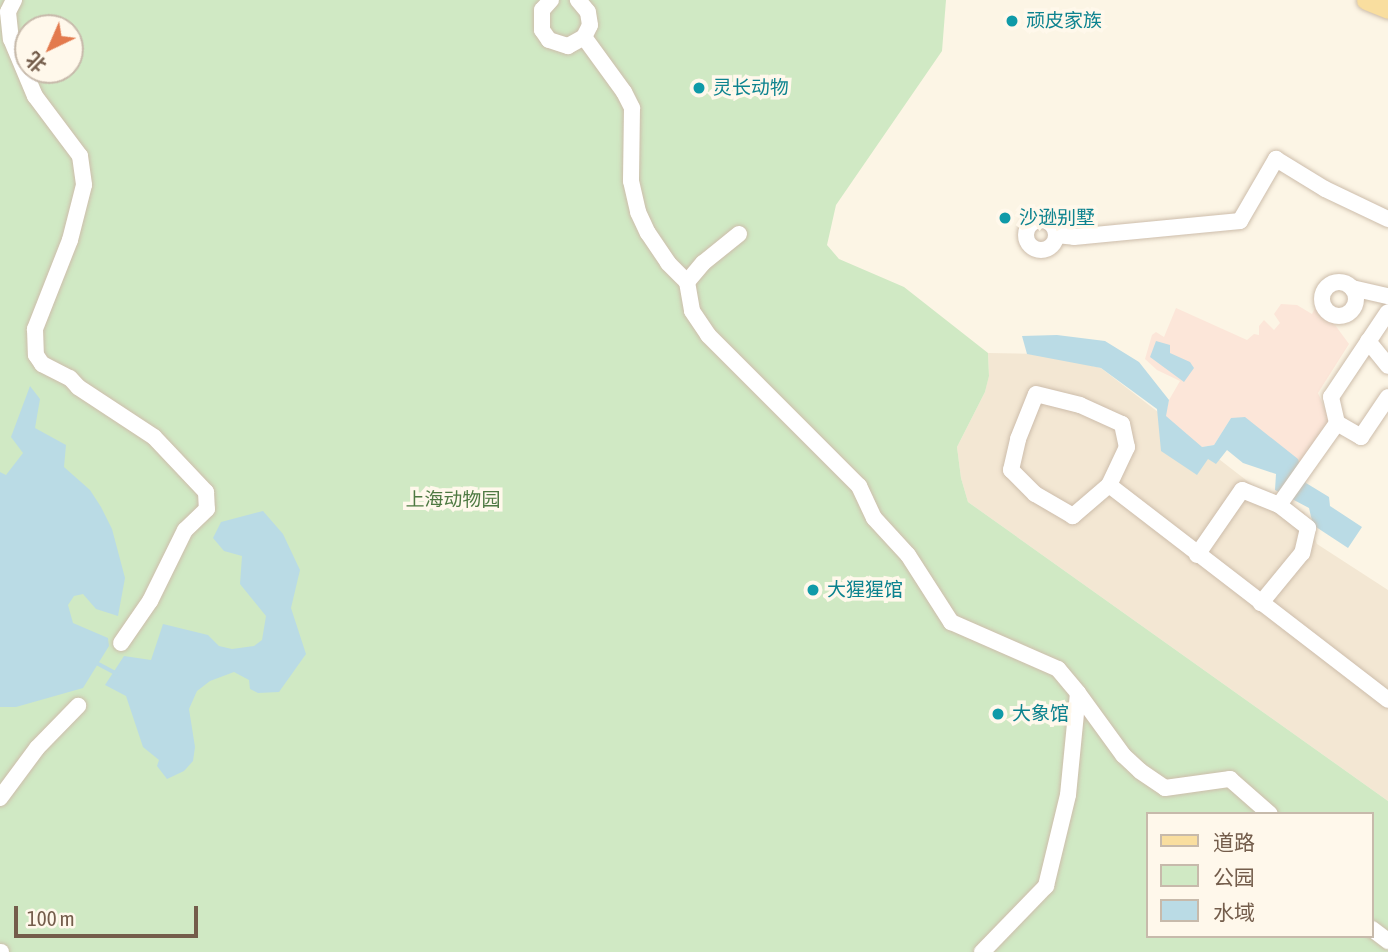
<!DOCTYPE html>
<meta charset="utf-8">
<style>
body{margin:0}
#map{position:relative;width:1388px;height:952px;overflow:hidden;background:#fcf5e5;font-family:"Asap Condensed","Noto Sans SC",sans-serif}
div>[style]{position:absolute}
.residential>*{inset:0;background:#f3e7d3}
.commercial>*{inset:0;background:#fce6d9}
.green>*{inset:0;background:#d0e9c4}
.water>*{inset:0;background:#badbe5}
.stream>*{height:3.5px;margin:-1.75px;padding:0 1.75px;transform-origin:1.75px;border-radius:1.75px;background:#badbe5}
.roads{filter:drop-shadow(0 0 2px #cdbdab) drop-shadow(0 0 2px #cdbdab)}
.minor>*{height:16px;margin:-8px;padding:0 8px;transform-origin:8px;border-radius:8px;background:#fff}
.minor>.ring{margin:-8px;padding:0;box-sizing:content-box;background:none;border:16px solid #fff;border-radius:50%}
.major>*{height:19px;margin:-9.5px;padding:0 9.5px;transform-origin:9.5px;border-radius:9.5px;background:#f9de9f}
.dots>*{width:19px;height:19px;translate:-50% -50%;box-sizing:border-box;border:4px solid #fff8eb;border-radius:50%}
span{translate:-50% -50%;white-space:nowrap;text-align:center;line-height:1.15;-webkit-text-stroke:7px #fff8eb;paint-order:stroke}
.culture-label{font-size:19px;color:#0d838f}
.left{translate:0 -50%;text-align:left}
.park-label{font-size:19px;color:#4e7942}
.legend{position:absolute;left:1146px;top:812px;width:228px;height:126px;box-sizing:border-box;background:#fff8eb;border:2px solid #c7baab;margin:0;padding:9px 12px;list-style:none;font-size:21px;color:#745d4b}
.legend li{display:flex;align-items:center;gap:14px;height:35px}
.legend b{width:35px;border:2px solid #c7baab}
.north{position:absolute;left:14px;top:14px;width:70px;height:70px;box-sizing:border-box;background:#fff8eb;border:2px solid #c7baab;border-radius:50%;rotate:224deg;font-size:19px;font-weight:700;line-height:28px;text-align:center;color:#745d4b}
.north::after{content:'';display:block;margin:auto;width:24px;height:32px;background:#e37a4d;clip-path:polygon(50% 0,100% 100%,50% 72%,0 100%)}
.scale{position:absolute;left:14px;top:906px;width:184px;height:32px;box-sizing:border-box;border:4px solid #745d4b;border-top:0;padding-left:9px;font-size:21px;line-height:24px;white-space:nowrap;color:#745d4b;-webkit-text-stroke:5px #fff8eb;paint-order:stroke}
</style>
<div id="map">
<div class="residential">
<div style="clip-path:polygon(988px 353px,1041px 354px,1101px 368px,1268px 497px,1304px 512px,1317px 544px,1388px 590px,1388px 801px,968px 502px,961px 478px,957px 447px,985px 392px,989px 375px)"></div>
</div>
<div class="commercial">
<div style="clip-path:polygon(1281px 304px,1297px 305px,1312px 314px,1315px 308px,1327px 314px,1349px 344px,1318px 393px,1331px 423px,1300px 465px,1231px 418px,1214px 445px,1202px 447px,1165px 416px,1169px 400px,1180px 381px,1157px 370px,1145px 359px,1152px 335px,1156px 332px,1164px 337px,1176px 308px,1247px 340px,1254px 334px,1259px 335px,1259px 326px,1264px 320px,1274px 330px,1280px 323px,1274px 314px)"></div>
</div>
<div class="green">
<div style="clip-path:polygon(evenodd,0 0,946px 0,942px 51px,836px 205px,827px 245px,839px 259px,904px 287px,988px 353px,989px 376px,985px 392px,957px 447px,961px 478px,968px 502px,1388px 801px,1388px 952px,0 952px,0 0,28px 28px,70px 28px,70px 70px,28px 70px,28px 28px,0 0,1148px 814px,1372px 814px,1372px 936px,1148px 936px,1148px 814px)"></div>
</div>
<div class="water">
<div style="clip-path:polygon(1057px 335px,1105px 341px,1139px 362px,1169px 400px,1166px 416px,1202px 447px,1214px 445px,1231px 418px,1245px 417px,1298px 459px,1306px 483px,1329px 497px,1330px 506px,1362px 527px,1348px 548px,1313px 525px,1309px 508px,1275px 490px,1276px 474px,1243px 463px,1227px 450px,1216px 464px,1208px 459px,1197px 475px,1161px 451px,1157px 409px,1101px 368px,1027px 354px,1022px 336px)"></div>
<div style="clip-path:polygon(1156px 341px,1170px 345px,1170px 353px,1190px 362px,1194px 368px,1184px 382px,1150px 357px)"></div>
<div style="clip-path:polygon(30px 386px,40px 399px,35px 428px,66px 445px,64px 467px,90px 490px,101px 507px,112px 529px,125px 578px,118px 616px,96px 609px,83px 594px,74px 596px,68px 605px,73px 623px,108px 638px,109px 646px,83px 688px,16px 707px,0 707px,0 472px,6px 475px,23px 453px,11px 437px)"></div>
<div style="clip-path:polygon(263px 511px,283px 534px,300px 570px,291px 608px,306px 654px,279px 692px,258px 693px,250px 689px,249px 680px,234px 672px,210px 681px,197px 691px,189px 709px,195px 747px,193px 761px,184px 771px,167px 779px,157px 766px,159px 760px,143px 747px,126px 696px,105px 685px,124px 656px,151px 660px,163px 624px,208px 635px,219px 646px,232px 649px,254px 646px,262px 640px,266px 616px,240px 584px,242px 556px,224px 551px,213px 538px,221px 522px)"></div>
</div>
<div class="stream">
<div style="left:95px;top:662px;width:24px;rotate:28deg"></div>
</div>
<div class="roads">
<div class="minor">
<div style="left:14px;top:0;width:13px;rotate:117deg"></div>
<div style="left:8px;top:12px;width:27px;rotate:84deg"></div>
<div style="left:11px;top:39px;width:62px;rotate:67.2deg"></div>
<div style="left:35px;top:96px;width:75px;rotate:53.1deg"></div>
<div style="left:80px;top:156px;width:29px;rotate:82deg"></div>
<div style="left:84px;top:185px;width:57px;rotate:104.3deg"></div>
<div style="left:70px;top:240px;width:96px;rotate:111.5deg"></div>
<div style="left:35px;top:329px;width:26px;rotate:88deg"></div>
<div style="left:36px;top:355px;width:11px;rotate:56deg"></div>
<div style="left:42px;top:364px;width:31px;rotate:27deg"></div>
<div style="left:70px;top:378px;width:12px;rotate:48deg"></div>
<div style="left:78px;top:387px;width:91px;rotate:33.3deg"></div>
<div style="left:154px;top:437px;width:76px;rotate:46.6deg"></div>
<div style="left:206px;top:492px;width:17px;rotate:87deg"></div>
<div style="left:207px;top:509px;width:30px;rotate:136deg"></div>
<div style="left:185px;top:530px;width:79px;rotate:116.2deg"></div>
<div style="left:150px;top:601px;width:51px;rotate:124.6deg"></div>
<div style="left:551px;top:0;width:13px;rotate:132deg"></div>
<div style="left:542px;top:10px;width:20px;rotate:90deg"></div>
<div style="left:542px;top:30px;width:12px;rotate:55deg"></div>
<div style="left:549px;top:40px;width:20px;rotate:18deg"></div>
<div style="left:568px;top:46px;width:18px;rotate:-29deg"></div>
<div style="left:584px;top:37px;width:13px;rotate:-63deg"></div>
<div style="left:590px;top:25px;width:13px;rotate:-99deg"></div>
<div style="left:588px;top:12px;width:16px;rotate:-130deg"></div>
<div style="left:584px;top:37px;width:68px;rotate:54deg"></div>
<div style="left:624px;top:92px;width:18px;rotate:63deg"></div>
<div style="left:632px;top:108px;width:73px;rotate:90.8deg"></div>
<div style="left:631px;top:181px;width:32px;rotate:77deg"></div>
<div style="left:638px;top:212px;width:23px;rotate:65deg"></div>
<div style="left:648px;top:233px;width:36px;rotate:56deg"></div>
<div style="left:668px;top:263px;width:27px;rotate:45deg"></div>
<div class="ring" style="left:1026px;top:220px;width:14px;height:14px"></div>
<div style="left:739px;top:234px;width:46px;rotate:141.1deg"></div>
<div style="left:703px;top:263px;width:25px;rotate:130deg"></div>
<div style="left:687px;top:282px;width:29px;rotate:80deg"></div>
<div style="left:692px;top:311px;width:29px;rotate:56deg"></div>
<div style="left:708px;top:335px;width:214px;rotate:45deg"></div>
<div style="left:859px;top:486px;width:35px;rotate:65deg"></div>
<div style="left:874px;top:518px;width:50px;rotate:47.4deg"></div>
<div style="left:908px;top:555px;width:80px;rotate:57.3deg"></div>
<div style="left:951px;top:622px;width:117px;rotate:23.7deg"></div>
<div style="left:1058px;top:669px;width:31px;rotate:50deg"></div>
<div style="left:1078px;top:693px;width:102px;rotate:95.6deg"></div>
<div style="left:1068px;top:795px;width:94px;rotate:103.6deg"></div>
<div style="left:1046px;top:886px;width:92px;rotate:134.1deg"></div>
<div style="left:1056px;top:235px;width:18px;rotate:6deg"></div>
<div style="left:1074px;top:237px;width:167px;rotate:-5.5deg"></div>
<div style="left:1240px;top:221px;width:72px;rotate:-59.9deg"></div>
<div style="left:1276px;top:159px;width:57px;rotate:31.5deg"></div>
<div style="left:1325px;top:189px;width:70px;rotate:25.5deg"></div>
<div class="ring" style="left:1322px;top:282px;width:18px;height:18px"></div>
<div style="left:1352px;top:288px;width:37px;rotate:13deg"></div>
<div style="left:1368px;top:341px;width:32px;rotate:51deg"></div>
<div style="left:1036px;top:394px;width:45px;rotate:14deg"></div>
<div style="left:1080px;top:405px;width:46px;rotate:24.3deg"></div>
<div style="left:1122px;top:424px;width:24px;rotate:78deg"></div>
<div style="left:1127px;top:447px;width:42px;rotate:115.3deg"></div>
<div style="left:1109px;top:485px;width:48px;rotate:139.3deg"></div>
<div style="left:1073px;top:516px;width:44px;rotate:-149.9deg"></div>
<div style="left:1035px;top:494px;width:34px;rotate:-135deg"></div>
<div style="left:1011px;top:470px;width:32px;rotate:-77deg"></div>
<div style="left:1018px;top:439px;width:48px;rotate:-68.2deg"></div>
<div style="left:1337px;top:423px;width:28px;rotate:30deg"></div>
<div style="left:1361px;top:437px;width:48px;rotate:-56deg"></div>
<div style="left:1109px;top:485px;width:352px;rotate:37.6deg"></div>
<div style="left:1279px;top:505px;width:100px;rotate:-54.7deg"></div>
<div style="left:1337px;top:423px;width:27px;rotate:-103deg"></div>
<div style="left:1331px;top:397px;width:102px;rotate:-56.2deg"></div>
<div style="left:1197px;top:555px;width:79px;rotate:-55.3deg"></div>
<div style="left:1242px;top:490px;width:40px;rotate:22deg"></div>
<div style="left:1279px;top:505px;width:37px;rotate:38deg"></div>
<div style="left:1308px;top:528px;width:26px;rotate:103deg"></div>
<div style="left:1302px;top:553px;width:65px;rotate:129.4deg"></div>
<div style="left:1078px;top:693px;width:77px;rotate:54deg"></div>
<div style="left:1123px;top:755px;width:23px;rotate:43deg"></div>
<div style="left:1140px;top:771px;width:30px;rotate:34deg"></div>
<div style="left:1165px;top:788px;width:66px;rotate:-7.9deg"></div>
<div style="left:1230px;top:779px;width:53px;rotate:41.2deg"></div>
<div style="left:0;top:798px;width:62px;rotate:-53.5deg"></div>
<div style="left:37px;top:748px;width:59px;rotate:-45.7deg"></div>
<div style="left:1372px;top:929px;width:20px;rotate:37deg"></div>
<div style="left:0;top:952px;width:1px"></div>
</div>
<div class="major">
<div style="left:1366px;top:0;width:24px;rotate:22deg"></div>
</div>
</div>
<div class="dots">
<div style="left:1012px;top:21px;background:#0f9aa8"></div>
<div style="left:699px;top:88px;background:#0f9aa8"></div>
<div style="left:1005px;top:218px;background:#0f9aa8"></div>
<div style="left:813px;top:590px;background:#0f9aa8"></div>
<div style="left:998px;top:714px;background:#0f9aa8"></div>
</div>
<div class="culture-label">
<span class="left" style="left:1026px;top:21px">顽皮家族</span>
<span class="left" style="left:713px;top:88px">灵长动物</span>
<span class="left" style="left:1019px;top:218px">沙逊别墅</span>
<span class="left" style="left:827px;top:590px">大猩猩馆</span>
<span class="left" style="left:1012px;top:714px">大象馆</span>
</div>
<div class="park-label">
<span style="left:453px;top:500px">上海动物园</span>
</div>
<ul class="legend">
<li><b style="height:9px;background:#f9de9f"></b>道路</li>
<li><b style="height:19px;background:#d0e9c4"></b>公园</li>
<li><b style="height:19px;background:#badbe5"></b>水域</li>
</ul>
<div class="north">北</div>
<div class="scale">100 m</div>
</div>
